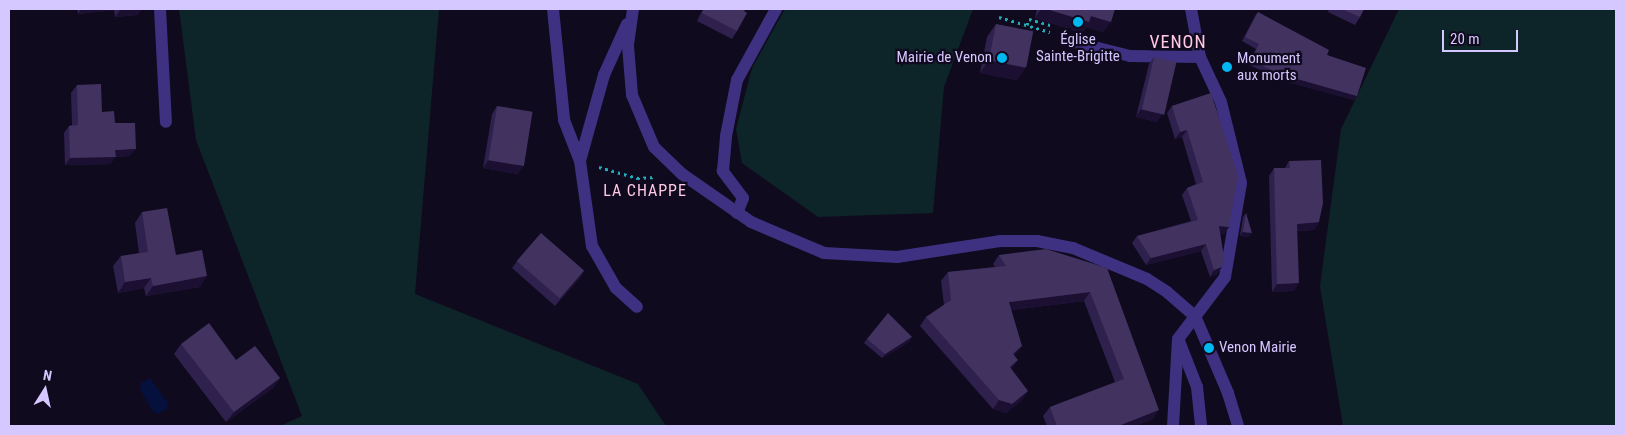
<!DOCTYPE html>
<meta charset="utf-8">
<style>
body{margin:0}
#map{position:relative;width:1625px;height:435px;overflow:hidden;background:#100a1e;font-family:"Roboto Condensed",sans-serif}
div>[style]{position:absolute}
.green>*{inset:0;background:#0d2528}
.water>*{inset:0;background:#05113c}
.path>*{height:3px;margin-top:-1.5px;transform-origin:0;background:repeating-linear-gradient(90deg,#22acb7 0 2.5px,transparent 0 6.5px)}
.minor>*{height:12px;margin:-6px;padding:0 6px;transform-origin:6px;border-radius:6px;background:#3e3181}
.wall>*{inset:0;background:#2f214d}
.shaded-wall>*{inset:0;background:#1b1032}
.building>*{inset:0;background:#413260;transform-origin:0 0}
.dots>*{width:14px;height:14px;translate:-50% -50%;box-sizing:border-box;border:2px solid #100a1e;border-radius:50%}
span{translate:-50% -50%;white-space:nowrap;text-align:center;line-height:1.15;-webkit-text-stroke:4.5px #100a1e;paint-order:stroke}
.poi-label{font-size:15px;color:#d5c7ff}
.right{translate:-100% -50%;text-align:right}
.left{translate:0 -50%;text-align:left}
.neighbourhood-label{font-size:16px;color:#ffc9e4;letter-spacing:1px}
.quarter-label{font-size:18px;color:#ffc9e4;letter-spacing:1px}
.frame{position:absolute;inset:0;border:10px solid #d5c7ff;pointer-events:none}
.north{position:absolute;left:20px;top:365px;width:50px;height:50px;-webkit-text-stroke:4px #100a1e;paint-order:stroke;rotate:10deg;font-size:14px;font-weight:700;line-height:20px;text-align:center;color:#d5c7ff}
.north::after{content:'';display:block;margin:auto;width:18px;height:22px;background:#d5c7ff;clip-path:polygon(50% 0,100% 100%,50% 72%,0 100%)}
.scale{position:absolute;left:1442px;top:30px;width:76px;height:22px;box-sizing:border-box;border:2px solid #d5c7ff;border-top:0;padding-left:6px;font-size:15px;line-height:18px;white-space:nowrap;color:#d5c7ff;-webkit-text-stroke:4px #100a1e;paint-order:stroke}
</style>
<div id="map">
<div class="green">
<div style="clip-path:polygon(179px 9px,439px 9px,415px 294px,638px 384px,666px 426px,280px 426px,302px 416px,196px 140px)"></div>
<div style="clip-path:polygon(785px 9px,973px 9px,944px 87px,933px 213px,818px 217px,742px 163px,736px 129px,752px 68px)"></div>
<div style="clip-path:polygon(1399px 9px,1616px 9px,1616px 426px,1343px 426px,1320px 286px,1341px 129px)"></div>
</div>
<div class="water">
<div style="clip-path:polygon(150px 378px,168px 403px,167px 409px,158px 414px,153px 412px,140px 389px,141px 383px)"></div>
</div>
<div class="path">
<div style="left:999px;top:17px;width:53px;rotate:16.4deg"></div>
<div style="left:1027px;top:25px;width:6px;rotate:-72deg"></div>
<div style="left:1029px;top:19px;width:25px;rotate:16deg"></div>
<div style="left:599px;top:167px;width:40px;rotate:16deg"></div>
<div style="left:637px;top:178px;width:19px;rotate:-3deg"></div>
</div>
<div class="minor">
<div style="left:160px;top:9px;width:113px;rotate:87deg"></div>
<div style="left:553px;top:9px;width:112px;rotate:84.3deg"></div>
<div style="left:564px;top:120px;width:44px;rotate:68.7deg"></div>
<div style="left:633px;top:9px;width:37px;rotate:98deg"></div>
<div style="left:628px;top:46px;width:49px;rotate:85.3deg"></div>
<div style="left:632px;top:95px;width:56px;rotate:67.1deg"></div>
<div style="left:654px;top:147px;width:39px;rotate:44deg"></div>
<div style="left:682px;top:174px;width:84px;rotate:34.8deg"></div>
<div style="left:751px;top:222px;width:79px;rotate:23deg"></div>
<div style="left:824px;top:253px;width:73px;rotate:3.1deg"></div>
<div style="left:897px;top:257px;width:104px;rotate:-8.8deg"></div>
<div style="left:1000px;top:241px;width:37px"></div>
<div style="left:1037px;top:241px;width:37px;rotate:11deg"></div>
<div style="left:1073px;top:248px;width:80px;rotate:22.7deg"></div>
<div style="left:1147px;top:279px;width:24px;rotate:33deg"></div>
<div style="left:1167px;top:292px;width:37px;rotate:41deg"></div>
<div style="left:1195px;top:316px;width:84px;rotate:66.8deg"></div>
<div style="left:1228px;top:393px;width:34px;rotate:73deg"></div>
<div style="left:627px;top:24px;width:56px;rotate:114.3deg"></div>
<div style="left:604px;top:75px;width:89px;rotate:105.6deg"></div>
<div style="left:580px;top:161px;width:86px;rotate:82deg"></div>
<div style="left:592px;top:246px;width:48px;rotate:60.3deg"></div>
<div style="left:616px;top:288px;width:28px;rotate:42deg"></div>
<div style="left:1066px;top:40px;width:66px;rotate:14deg"></div>
<div style="left:1130px;top:56px;width:70px;rotate:0.8deg"></div>
<div style="left:737px;top:213px;width:16px;rotate:-68deg"></div>
<div style="left:743px;top:198px;width:34px;rotate:-127deg"></div>
<div style="left:723px;top:171px;width:35px;rotate:-85deg"></div>
<div style="left:726px;top:136px;width:57px;rotate:-78.9deg"></div>
<div style="left:737px;top:80px;width:81px;rotate:-61.2deg"></div>
<div style="left:1179px;top:341px;width:49px;rotate:68.6deg"></div>
<div style="left:1197px;top:387px;width:39px;rotate:84deg"></div>
<div style="left:1173px;top:426px;width:87px;rotate:-86.7deg"></div>
<div style="left:1178px;top:339px;width:78px;rotate:-52.8deg"></div>
<div style="left:1225px;top:277px;width:95px;rotate:-80.3deg"></div>
<div style="left:1241px;top:183px;width:83px;rotate:-103.9deg"></div>
<div style="left:1221px;top:102px;width:50px;rotate:-115deg"></div>
<div style="left:1200px;top:57px;width:49px;rotate:-100.6deg"></div>
</div>
<div class="wall">
<div style="clip-path:polygon(77px 9px,142px 9px,137px 15px,115px 17px,114px 10px,78px 14px)"></div>
<div style="clip-path:polygon(703px 9px,745px 9px,737px 31px,732px 39px,697px 21px)"></div>
<div style="clip-path:polygon(1037px 9px,1115px 9px,1103px 32px,1086px 27px,1082px 33px,1035px 18px)"></div>
<div style="clip-path:polygon(1329px 9px,1364px 9px,1360px 17px,1355px 25px,1328px 12px)"></div>
<div style="clip-path:polygon(1258px 12px,1327px 55px,1357px 96px,1354px 100px,1277px 79px,1248px 64px,1256px 49px,1242px 41px,1255px 16px)"></div>
<div style="clip-path:polygon(996px 24px,1025px 68px,1017px 80px,980px 73px,987px 37px)"></div>
<div style="clip-path:polygon(1154px 57px,1157px 122px,1136px 117px,1149px 64px)"></div>
<div style="clip-path:polygon(77px 85px,102px 112px,115px 123px,130px 156px,115px 157px,110px 164px,65px 165px,64px 133px,69px 126px,72px 125px,71px 93px)"></div>
<div style="clip-path:polygon(1211px 93px,1229px 227px,1224px 234px,1220px 233px,1222px 267px,1217px 274px,1210px 277px,1201px 251px,1146px 265px,1132px 243px,1137px 236px,1191px 221px,1182px 195px,1187px 188px,1196px 184px,1182px 137px,1175px 139px,1167px 113px,1172px 106px)"></div>
<div style="clip-path:polygon(497px 106px,518px 174px,483px 168px,492px 114px)"></div>
<div style="clip-path:polygon(1289px 161px,1319px 222px,1314px 230px,1297px 231px,1294px 291px,1272px 292px,1269px 176px,1274px 168px,1285px 168px)"></div>
<div style="clip-path:polygon(142px 212px,176px 255px,200px 287px,146px 296px,144px 288px,118px 293px,113px 266px,121px 256px,139px 253px,135px 223px)"></div>
<div style="clip-path:polygon(1246px 213px,1249px 237px,1240px 236px,1243px 217px)"></div>
<div style="clip-path:polygon(999px 255px,1107px 268px,1153px 419px,1135px 426px,1047px 426px,1043px 416px,1050px 407px,1115px 382px,1084px 301px,1011px 310px,1015px 356px,1011px 370px,1022px 400px,1006px 413px,993px 409px,920px 326px,926px 317px,944px 305px,941px 281px,948px 272px,995px 267px,993px 264px)"></div>
<div style="clip-path:polygon(517px 261px,584px 271px,579px 279px,555px 306px,512px 268px)"></div>
<div style="clip-path:polygon(867px 339px,909px 342px,882px 358px,864px 343px)"></div>
<div style="clip-path:polygon(181px 344px,236px 360px,280px 378px,273px 388px,226px 422px,174px 354px)"></div>
</div>
<div class="shaded-wall">
<div style="clip-path:polygon(81px 9px,115px 9px,114px 10px,78px 14px)"></div>
<div style="clip-path:polygon(130px 9px,142px 9px,137px 15px,115px 17px,120px 10px)"></div>
<div style="clip-path:polygon(1041px 9px,1046px 9px,1091px 16px,1111px 22px,1103px 32px,1086px 27px,1082px 33px,1035px 18px)"></div>
<div style="clip-path:polygon(989px 60px,1025px 68px,1017px 80px,980px 73px)"></div>
<div style="clip-path:polygon(1280px 74px,1357px 96px,1354px 100px,1277px 79px)"></div>
<div style="clip-path:polygon(1141px 109px,1163px 114px,1157px 122px,1136px 117px)"></div>
<div style="clip-path:polygon(1187px 130px,1182px 137px,1175px 139px,1180px 132px)"></div>
<div style="clip-path:polygon(136px 149px,130px 156px,115px 157px,110px 164px,65px 165px,70px 158px,115px 150px)"></div>
<div style="clip-path:polygon(488px 160px,524px 166px,518px 174px,483px 168px)"></div>
<div style="clip-path:polygon(1319px 222px,1314px 230px,1291px 231px,1297px 224px)"></div>
<div style="clip-path:polygon(1219px 226px,1229px 227px,1224px 234px,1214px 233px)"></div>
<div style="clip-path:polygon(1243px 232px,1252px 233px,1249px 237px,1240px 236px)"></div>
<div style="clip-path:polygon(1206px 244px,1201px 251px,1146px 265px,1151px 258px)"></div>
<div style="clip-path:polygon(1222px 267px,1217px 274px,1210px 277px,1214px 270px)"></div>
<div style="clip-path:polygon(584px 271px,579px 279px,555px 306px,561px 298px)"></div>
<div style="clip-path:polygon(207px 276px,200px 287px,146px 296px,153px 286px)"></div>
<div style="clip-path:polygon(151px 278px,144px 288px,118px 293px,125px 282px)"></div>
<div style="clip-path:polygon(1299px 283px,1294px 291px,1272px 292px,1277px 284px)"></div>
<div style="clip-path:polygon(1090px 292px,1084px 301px,1003px 311px,1009px 302px)"></div>
<div style="clip-path:polygon(912px 337px,909px 342px,882px 358px,885px 354px)"></div>
<div style="clip-path:polygon(1022px 346px,1015px 355px,1007px 363px,1013px 354px)"></div>
<div style="clip-path:polygon(1018px 360px,1012px 369px,1003px 376px,1010px 367px)"></div>
<div style="clip-path:polygon(280px 378px,273px 388px,226px 422px,234px 412px)"></div>
<div style="clip-path:polygon(1028px 391px,1022px 400px,1006px 413px,993px 409px,999px 400px)"></div>
<div style="clip-path:polygon(1159px 410px,1153px 419px,1135px 426px,1118px 426px)"></div>
</div>
<div class="building">
<div style="clip-path:polygon(704px 9px,745px 9px,744px 11px,747px 13px,737px 31px,702px 13px)"></div>
<div style="clip-path:polygon(1046px 9px,1115px 9px,1111px 22px,1091px 16px,1089px 22px)"></div>
<div style="clip-path:polygon(1342px 9px,1364px 9px,1360px 17px)"></div>
<div style="clip-path:polygon(1258px 12px,1329px 50px,1327px 55px,1366px 68px,1357px 96px,1280px 74px,1251px 60px,1259px 44px,1245px 37px)"></div>
<div style="left:996px;top:24px;width:38px;height:37px;rotate:11deg"></div>
<div style="left:1154px;top:57px;width:23px;height:54px;rotate:13deg"></div>
<div style="clip-path:polygon(101px 84px,102px 112px,114px 111px,115px 123px,135px 123px,136px 149px,115px 150px,116px 157px,70px 158px,69px 126px,78px 125px,77px 85px)"></div>
<div style="clip-path:polygon(1211px 93px,1238px 176px,1229px 227px,1219px 226px,1224px 257px,1222px 267px,1214px 270px,1206px 244px,1151px 258px,1137px 236px,1198px 220px,1187px 188px,1203px 182px,1187px 130px,1180px 132px,1172px 106px)"></div>
<div style="left:497px;top:106px;width:36px;height:55px;rotate:9deg"></div>
<div style="clip-path:polygon(1321px 160px,1323px 203px,1319px 222px,1297px 224px,1299px 283px,1277px 284px,1274px 168px,1290px 168px,1289px 161px)"></div>
<div style="clip-path:polygon(167px 208px,176px 255px,202px 250px,207px 276px,153px 286px,151px 278px,125px 282px,121px 256px,148px 252px,142px 212px)"></div>
<div style="clip-path:polygon(1246px 213px,1252px 233px,1243px 232px)"></div>
<div style="left:541px;top:233px;width:57px;height:37px;rotate:41deg"></div>
<div style="clip-path:polygon(1046px 249px,1107px 268px,1159px 410px,1118px 426px,1057px 426px,1050px 407px,1124px 379px,1090px 292px,1009px 302px,1022px 346px,1013px 354px,1018px 360px,1010px 367px,1028px 391px,1012px 404px,999px 400px,926px 317px,951px 300px,948px 272px,1006px 266px,999px 255px)"></div>
<div style="clip-path:polygon(888px 313px,912px 337px,885px 354px,867px 339px)"></div>
<div style="clip-path:polygon(209px 323px,236px 360px,255px 346px,280px 378px,234px 412px,181px 344px)"></div>
</div>
<div class="dots">
<div style="left:1078px;top:22px;background:#00b9f2"></div>
<div style="left:1002px;top:58px;background:#00b9f2"></div>
<div style="left:1227px;top:67px;background:#00b9f2"></div>
<div style="left:1209px;top:348px;background:#00b9f2"></div>
</div>
<div class="poi-label">
<span style="left:1078px;top:48px">Église<br>Sainte-Brigitte</span>
<span class="right" style="left:992px;top:58px">Mairie de Venon</span>
<span class="left" style="left:1237px;top:67px">Monument<br>aux morts</span>
<span class="left" style="left:1219px;top:348px">Venon Mairie</span>
</div>
<div class="neighbourhood-label">
<span style="left:645px;top:191px">LA CHAPPE</span>
</div>
<div class="quarter-label">
<span style="left:1178px;top:42px">VENON</span>
</div>
<div class="frame"></div>
<div class="north">N</div>
<div class="scale">20 m</div>
</div>
